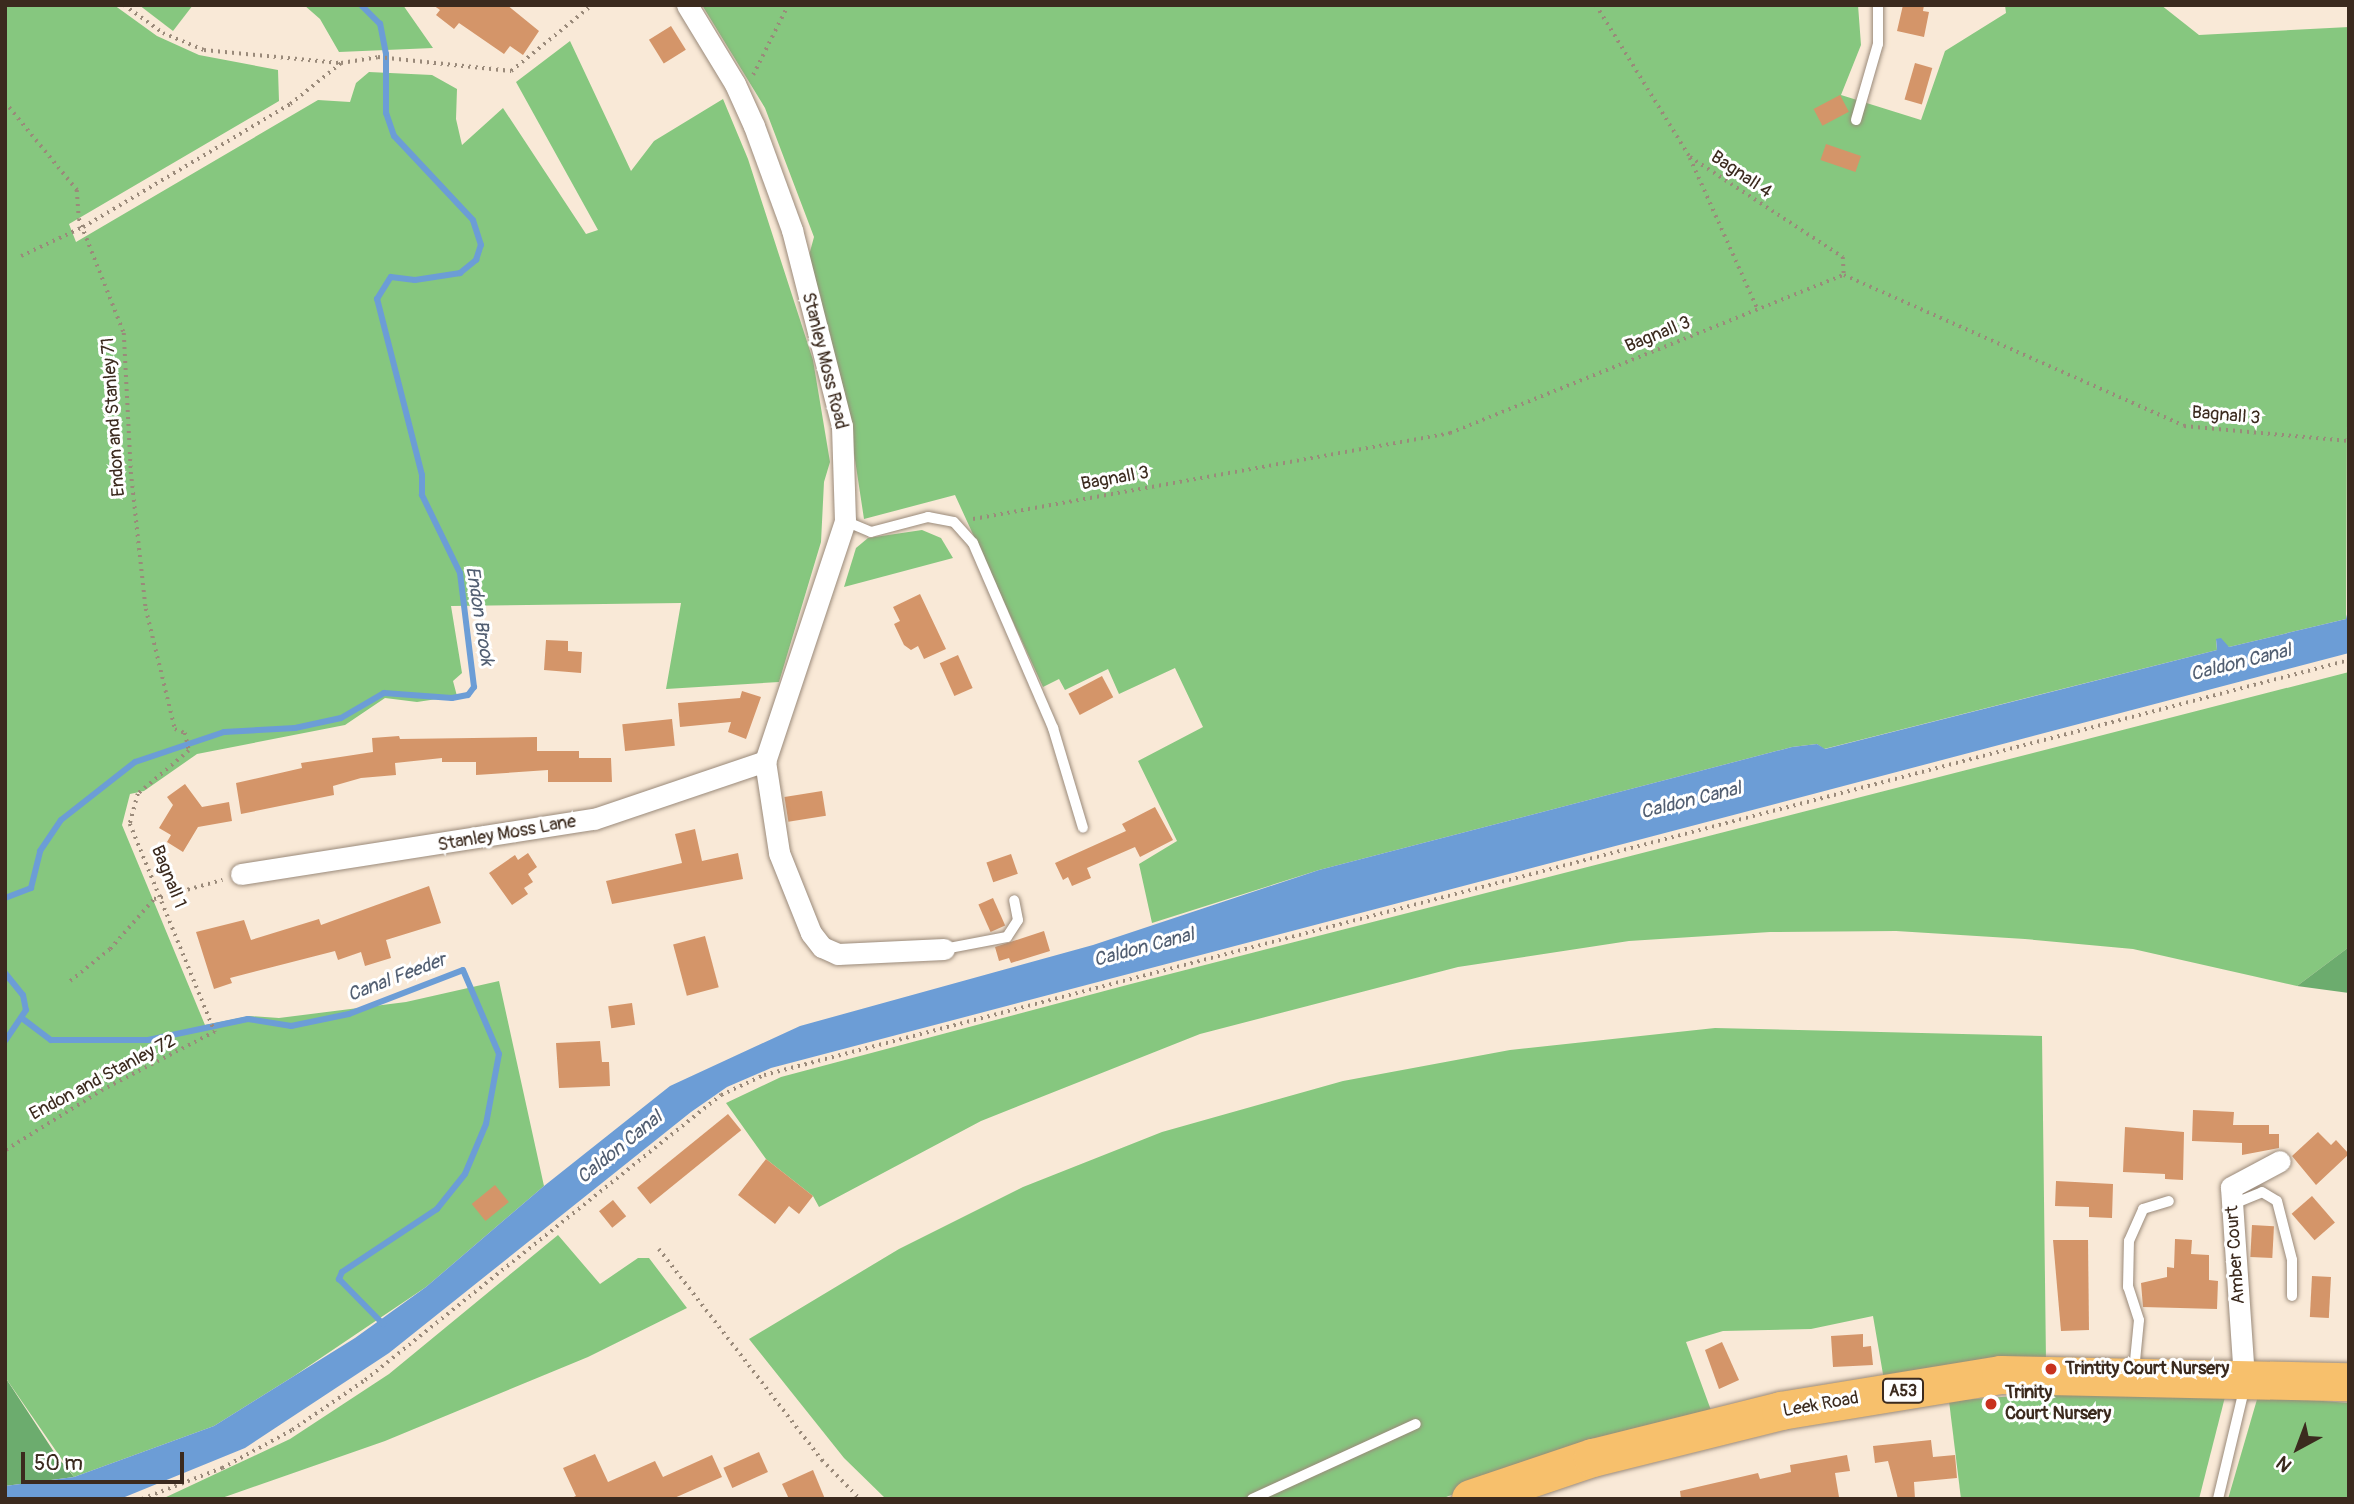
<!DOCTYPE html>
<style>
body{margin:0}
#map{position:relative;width:2354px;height:1504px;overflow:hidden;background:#f9e9d7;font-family:Pangolin,sans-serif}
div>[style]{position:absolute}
.green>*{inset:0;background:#86c77f}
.forest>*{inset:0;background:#6cac6e}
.water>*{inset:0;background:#6c9dd6}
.stream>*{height:6px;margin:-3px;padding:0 3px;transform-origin:3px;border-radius:3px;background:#6c9dd6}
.building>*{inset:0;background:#d49569;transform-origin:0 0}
.path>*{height:3.5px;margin-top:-1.75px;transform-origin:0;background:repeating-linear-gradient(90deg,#9a8a7a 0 2px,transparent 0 7px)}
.roads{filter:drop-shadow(0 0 2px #9a8a7a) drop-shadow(0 0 2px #9a8a7a)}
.lane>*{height:10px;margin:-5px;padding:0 5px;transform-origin:5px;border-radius:5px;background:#fff}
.street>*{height:21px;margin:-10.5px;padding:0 10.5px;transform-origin:10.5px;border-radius:10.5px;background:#fff}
.highway>*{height:38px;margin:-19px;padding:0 19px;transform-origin:19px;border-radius:19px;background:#f7c06c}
.dots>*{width:19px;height:19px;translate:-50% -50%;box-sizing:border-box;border:4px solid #fff;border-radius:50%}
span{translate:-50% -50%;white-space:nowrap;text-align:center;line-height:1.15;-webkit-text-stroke:6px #fff;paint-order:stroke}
.shield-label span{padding:2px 5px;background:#fff;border:2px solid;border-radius:5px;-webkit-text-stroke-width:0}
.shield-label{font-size:16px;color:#3b2a1e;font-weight:700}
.street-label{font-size:18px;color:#3b2a1e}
.poi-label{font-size:18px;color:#3b2a1e;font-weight:700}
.left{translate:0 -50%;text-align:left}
.water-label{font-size:19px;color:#515e71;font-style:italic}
.frame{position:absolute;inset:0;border:7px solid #3b2a1e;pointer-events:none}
.north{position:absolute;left:2263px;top:1413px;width:70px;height:70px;-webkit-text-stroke:5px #fff;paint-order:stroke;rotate:221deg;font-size:19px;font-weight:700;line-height:28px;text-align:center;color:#3b2a1e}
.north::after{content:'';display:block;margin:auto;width:24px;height:32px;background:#3b2a1e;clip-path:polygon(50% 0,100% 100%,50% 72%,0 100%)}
.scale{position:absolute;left:21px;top:1452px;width:163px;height:32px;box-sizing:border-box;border:4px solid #3b2a1e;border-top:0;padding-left:9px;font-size:21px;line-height:24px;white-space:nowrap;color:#3b2a1e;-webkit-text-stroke:5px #fff;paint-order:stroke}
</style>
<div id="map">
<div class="green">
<div style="clip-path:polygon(5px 5px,114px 5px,157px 36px,199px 55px,278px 70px,279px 101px,69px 224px,76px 242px,318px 100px,350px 102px,356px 83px,369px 72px,432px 75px,457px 89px,456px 119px,462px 145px,503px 108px,586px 234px,598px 230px,516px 82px,570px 41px,631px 171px,654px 141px,723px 99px,748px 159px,813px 360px,830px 462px,824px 482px,821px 542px,779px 682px,666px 689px,681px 603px,451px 606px,462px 673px,453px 681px,457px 696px,417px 702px,385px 698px,345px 725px,197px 754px,144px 791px,130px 794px,122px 825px,205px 1025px,249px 1016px,279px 1018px,406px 1002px,499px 981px,544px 1186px,426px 1287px,294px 1376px,214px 1426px,74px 1477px,5px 1377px)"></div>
<div style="clip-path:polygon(139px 5px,193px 5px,173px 31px)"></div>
<div style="clip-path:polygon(304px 5px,403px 5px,433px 48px,339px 52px,320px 19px)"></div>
<div style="clip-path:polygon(702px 5px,1858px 5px,1861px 45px,1841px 95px,1921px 120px,1945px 51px,2006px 13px,2005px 5px,2161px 5px,2199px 35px,2349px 27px,2346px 619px,2229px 647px,2216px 640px,2217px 650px,1824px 749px,1817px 744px,1792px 747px,1319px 870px,1152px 923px,1139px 864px,1177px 841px,1138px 761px,1203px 727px,1175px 668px,1119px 694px,1108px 669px,1065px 690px,1059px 679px,1043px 687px,955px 495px,864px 519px,845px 394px,808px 259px,814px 237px,765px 108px)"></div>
<div style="clip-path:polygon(922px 530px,941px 538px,953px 558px,844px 587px,856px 548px,868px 538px)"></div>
<div style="clip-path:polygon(2349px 672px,2349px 947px,2297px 986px,2133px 949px,2025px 939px,1896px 931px,1770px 932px,1629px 941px,1458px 967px,1200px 1034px,981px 1121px,819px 1207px,813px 1196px,766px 1159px,726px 1103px,781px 1077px,1127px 985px)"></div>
<div style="clip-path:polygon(1715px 1028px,2042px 1036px,2046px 1361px,1884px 1380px,1873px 1316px,1811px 1329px,1723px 1331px,1686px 1342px,1712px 1413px,1522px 1468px,1441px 1499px,886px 1499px,844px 1458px,749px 1339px,899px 1249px,1023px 1187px,1162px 1132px,1343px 1081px,1510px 1050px)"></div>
<div style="clip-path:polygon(558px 1235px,600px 1284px,638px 1258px,649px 1258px,687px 1308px,588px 1357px,385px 1441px,219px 1499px,162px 1499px,290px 1439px,389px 1374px)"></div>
<div style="clip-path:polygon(2107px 1389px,2226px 1393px,2199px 1499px,1961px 1499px,1949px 1401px)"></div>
<div style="clip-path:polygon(2258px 1396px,2349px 1403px,2349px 1499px,2228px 1499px)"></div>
</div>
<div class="forest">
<div style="clip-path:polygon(2349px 947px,2349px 993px,2297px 986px)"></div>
<div style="clip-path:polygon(5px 1377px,56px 1455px,74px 1477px,5px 1486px)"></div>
</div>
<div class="water">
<div style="clip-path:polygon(2349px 605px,2349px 653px,771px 1068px,727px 1087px,691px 1112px,389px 1353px,245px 1448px,120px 1499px,5px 1499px,5px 1486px,74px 1477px,214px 1426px,355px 1338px,426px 1287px,544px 1186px,670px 1086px,800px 1026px,1093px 945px,1319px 870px,1792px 747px,1817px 744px,1825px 749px,2217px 650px,2216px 639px,2221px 638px,2229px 647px,2346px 619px)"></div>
</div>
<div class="stream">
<div style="left:5px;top:898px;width:28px;rotate:-21deg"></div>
<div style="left:31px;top:888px;width:38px;rotate:-76deg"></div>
<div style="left:40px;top:851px;width:37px;rotate:-56deg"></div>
<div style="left:61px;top:820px;width:94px;rotate:-38.1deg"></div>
<div style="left:135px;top:762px;width:94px;rotate:-18.6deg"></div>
<div style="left:224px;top:732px;width:71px;rotate:-3.2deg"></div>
<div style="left:295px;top:728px;width:47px;rotate:-12.3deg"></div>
<div style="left:341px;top:718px;width:50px;rotate:-30.2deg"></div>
<div style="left:384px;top:693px;width:68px;rotate:4.2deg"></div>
<div style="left:452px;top:698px;width:16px;rotate:-11deg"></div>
<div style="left:468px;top:695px;width:10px;rotate:-53deg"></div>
<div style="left:474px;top:687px;width:115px;rotate:-97deg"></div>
<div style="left:460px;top:573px;width:87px;rotate:-116deg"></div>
<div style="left:422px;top:495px;width:20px;rotate:-90deg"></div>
<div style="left:422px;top:475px;width:182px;rotate:-104.3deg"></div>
<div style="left:377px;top:299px;width:26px;rotate:-58deg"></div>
<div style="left:391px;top:277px;width:24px;rotate:7deg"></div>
<div style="left:415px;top:280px;width:46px;rotate:-8.8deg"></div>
<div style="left:460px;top:273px;width:21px;rotate:-39deg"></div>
<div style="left:476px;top:260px;width:16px;rotate:-72deg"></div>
<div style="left:481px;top:245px;width:26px;rotate:-108deg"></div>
<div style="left:473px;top:220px;width:115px;rotate:-133.2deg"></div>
<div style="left:394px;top:136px;width:24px;rotate:-109deg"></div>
<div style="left:386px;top:113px;width:59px;rotate:-90deg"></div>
<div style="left:386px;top:54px;width:31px;rotate:-101deg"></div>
<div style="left:380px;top:24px;width:27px;rotate:-135deg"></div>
<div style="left:5px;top:973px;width:28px;rotate:51deg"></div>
<div style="left:23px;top:995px;width:15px;rotate:79deg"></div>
<div style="left:26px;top:1010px;width:37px;rotate:124deg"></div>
<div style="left:23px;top:1019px;width:35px;rotate:37deg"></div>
<div style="left:51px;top:1040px;width:97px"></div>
<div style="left:148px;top:1040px;width:102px;rotate:-11.9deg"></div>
<div style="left:248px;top:1019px;width:44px;rotate:9.2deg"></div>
<div style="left:291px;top:1026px;width:59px;rotate:-11.7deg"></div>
<div style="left:349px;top:1014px;width:122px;rotate:-21.1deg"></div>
<div style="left:463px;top:970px;width:91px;rotate:66.8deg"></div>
<div style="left:499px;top:1054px;width:71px;rotate:100.5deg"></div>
<div style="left:486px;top:1124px;width:54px;rotate:112.8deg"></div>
<div style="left:465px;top:1174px;width:45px;rotate:128.7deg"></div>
<div style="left:437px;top:1209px;width:114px;rotate:146.4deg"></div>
<div style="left:342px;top:1272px;width:8px;rotate:113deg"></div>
<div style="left:339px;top:1279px;width:63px;rotate:45.6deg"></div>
</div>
<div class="building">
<div style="clip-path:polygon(433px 5px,507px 5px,539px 31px,523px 55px,510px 46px,504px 54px,459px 23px,454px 29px,436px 15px,440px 10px)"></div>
<div style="clip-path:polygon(1903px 5px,1924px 5px,1923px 11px,1929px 12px,1924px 37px,1897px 31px)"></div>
<div style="left:671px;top:26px;width:28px;height:26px;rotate:58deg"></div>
<div style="left:1915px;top:63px;width:18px;height:38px;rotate:16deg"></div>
<div style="left:1840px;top:95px;width:19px;height:30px;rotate:62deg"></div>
<div style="left:1826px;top:144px;width:37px;height:17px;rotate:19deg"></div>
<div style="clip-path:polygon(920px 594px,946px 649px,924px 659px,918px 646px,911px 650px,904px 645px,894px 624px,900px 621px,893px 607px)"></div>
<div style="clip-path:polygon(546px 640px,568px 641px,568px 651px,582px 652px,581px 673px,544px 670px)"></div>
<div style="left:958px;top:655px;width:36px;height:20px;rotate:66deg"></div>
<div style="left:1102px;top:676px;width:24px;height:38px;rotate:62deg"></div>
<div style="clip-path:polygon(742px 691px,761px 697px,746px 739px,728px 732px,731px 722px,680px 727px,678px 703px,740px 698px)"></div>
<div style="left:672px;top:719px;width:27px;height:50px;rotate:84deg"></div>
<div style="clip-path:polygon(399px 736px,400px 739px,537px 737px,537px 751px,579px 751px,579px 758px,611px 758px,612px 782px,548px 782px,548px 770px,476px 775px,476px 762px,442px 762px,442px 758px,395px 763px,396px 775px,361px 778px,333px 786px,334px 795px,241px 814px,236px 783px,302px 768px,301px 763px,373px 752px,372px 738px)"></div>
<div style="clip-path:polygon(185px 784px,202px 807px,229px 802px,232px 821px,198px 827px,183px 852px,167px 842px,171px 835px,159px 828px,173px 805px,167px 797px)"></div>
<div style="left:822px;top:791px;width:25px;height:38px;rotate:81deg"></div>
<div style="clip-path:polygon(1155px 807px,1173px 840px,1140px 857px,1135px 847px,1087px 868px,1091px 878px,1072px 886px,1068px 877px,1063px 880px,1055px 863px,1126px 831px,1122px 824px)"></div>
<div style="clip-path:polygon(695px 829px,702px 861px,738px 853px,743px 879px,612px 904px,606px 881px,682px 863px,675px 834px)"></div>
<div style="clip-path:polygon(528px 853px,537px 867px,528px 874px,533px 882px,524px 888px,528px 894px,512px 905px,489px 873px,515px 855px,518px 860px)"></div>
<div style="left:1011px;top:854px;width:21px;height:26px;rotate:71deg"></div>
<div style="clip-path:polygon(429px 886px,441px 923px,386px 940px,391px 958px,365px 966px,361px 952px,338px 960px,335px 951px,230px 978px,232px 983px,214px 989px,196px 932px,244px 920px,251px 940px,319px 919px,321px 925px)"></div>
<div style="left:993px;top:898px;width:30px;height:16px;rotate:66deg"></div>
<div style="clip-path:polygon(1044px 931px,1050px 951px,1011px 963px,1009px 958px,999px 961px,995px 947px)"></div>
<div style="left:705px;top:936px;width:53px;height:33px;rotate:75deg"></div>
<div style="left:632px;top:1003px;width:22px;height:24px;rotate:82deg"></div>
<div style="clip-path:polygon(600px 1041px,602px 1062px,609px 1062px,610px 1086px,559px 1088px,556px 1043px)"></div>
<div style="clip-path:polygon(2193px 1110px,2234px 1112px,2233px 1125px,2269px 1125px,2269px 1134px,2279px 1134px,2279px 1148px,2242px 1155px,2242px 1143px,2192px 1141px)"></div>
<div style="left:728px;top:1114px;width:21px;height:117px;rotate:51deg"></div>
<div style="clip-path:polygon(2125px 1127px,2184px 1132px,2183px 1180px,2165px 1179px,2165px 1174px,2123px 1172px)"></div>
<div style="clip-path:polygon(2318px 1132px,2331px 1145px,2336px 1140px,2349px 1154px,2316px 1185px,2292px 1156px)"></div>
<div style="clip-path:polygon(766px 1159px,813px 1196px,799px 1214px,789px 1206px,775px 1224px,738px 1195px)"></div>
<div style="clip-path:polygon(2056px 1181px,2113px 1184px,2112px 1218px,2089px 1217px,2089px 1207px,2055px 1206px)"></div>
<div style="left:495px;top:1185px;width:22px;height:30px;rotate:51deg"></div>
<div style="left:2312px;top:1196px;width:35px;height:27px;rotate:49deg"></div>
<div style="left:613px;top:1200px;width:21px;height:18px;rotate:51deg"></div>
<div style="left:2252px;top:1225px;width:22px;height:32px;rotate:3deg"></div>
<div style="clip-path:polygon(2175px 1239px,2192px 1240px,2191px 1254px,2209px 1255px,2209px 1280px,2218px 1281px,2217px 1309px,2143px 1307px,2141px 1283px,2167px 1277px,2167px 1267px,2174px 1268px)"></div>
<div style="clip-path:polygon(2053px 1240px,2088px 1240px,2089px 1330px,2061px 1331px)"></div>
<div style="left:2312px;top:1276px;width:19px;height:41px;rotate:3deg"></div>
<div style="clip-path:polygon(1863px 1334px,1863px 1347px,1871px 1346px,1873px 1365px,1833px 1367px,1831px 1336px)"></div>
<div style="clip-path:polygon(1722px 1342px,1739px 1380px,1719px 1389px,1705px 1350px)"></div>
<div style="clip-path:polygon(1931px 1440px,1933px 1457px,1955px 1455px,1957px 1478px,1914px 1482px,1915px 1499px,1898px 1499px,1888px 1461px,1875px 1463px,1873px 1446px)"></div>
<div style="left:759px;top:1452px;width:22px;height:39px;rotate:66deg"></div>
<div style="clip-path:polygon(595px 1454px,608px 1482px,655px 1461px,663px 1477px,712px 1455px,722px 1477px,672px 1499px,569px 1499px,576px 1496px,563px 1468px)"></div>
<div style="clip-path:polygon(1847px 1455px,1850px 1471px,1835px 1473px,1839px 1497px,1681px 1499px,1680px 1491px,1758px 1473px,1760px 1479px,1791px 1472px,1790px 1465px)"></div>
<div style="clip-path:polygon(813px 1470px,825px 1499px,789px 1499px,782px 1484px)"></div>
</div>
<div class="path">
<div style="left:124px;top:5px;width:48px;rotate:35.7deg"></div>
<div style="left:163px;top:33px;width:44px;rotate:22.5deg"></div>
<div style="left:204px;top:50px;width:136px;rotate:5.5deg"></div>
<div style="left:1596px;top:5px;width:179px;rotate:58.3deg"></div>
<div style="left:1690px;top:157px;width:183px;rotate:33.2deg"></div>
<div style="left:1843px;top:257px;width:18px;rotate:87deg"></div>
<div style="left:753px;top:75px;width:78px;rotate:-63.4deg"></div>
<div style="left:5px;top:102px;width:114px;rotate:50.7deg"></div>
<div style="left:77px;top:190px;width:29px;rotate:86deg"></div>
<div style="left:79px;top:219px;width:123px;rotate:68.5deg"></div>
<div style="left:124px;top:333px;width:139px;rotate:87.1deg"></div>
<div style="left:131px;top:472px;width:138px;rotate:83.8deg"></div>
<div style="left:146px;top:609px;width:123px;rotate:76.4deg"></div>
<div style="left:175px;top:729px;width:11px;rotate:22deg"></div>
<div style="left:185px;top:733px;width:18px;rotate:77deg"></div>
<div style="left:189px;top:751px;width:67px;rotate:139.9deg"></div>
<div style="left:138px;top:794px;width:31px;rotate:105deg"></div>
<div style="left:130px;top:824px;width:225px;rotate:67.8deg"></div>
<div style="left:215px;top:1032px;width:126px;rotate:152.6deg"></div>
<div style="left:103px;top:1090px;width:115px;rotate:148.1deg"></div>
<div style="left:1690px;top:158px;width:167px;rotate:65.9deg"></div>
<div style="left:21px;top:256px;width:68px;rotate:-25.1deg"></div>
<div style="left:83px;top:227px;width:241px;rotate:-30.7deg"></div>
<div style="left:290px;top:104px;width:65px;rotate:-38.8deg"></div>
<div style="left:341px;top:63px;width:37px;rotate:-9deg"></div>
<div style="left:378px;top:57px;width:134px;rotate:6deg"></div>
<div style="left:511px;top:71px;width:104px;rotate:-39.2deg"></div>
<div style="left:973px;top:519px;width:485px;rotate:-10.2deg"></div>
<div style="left:1450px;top:433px;width:424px;rotate:-21.9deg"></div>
<div style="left:1844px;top:275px;width:372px;rotate:23.9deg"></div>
<div style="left:2184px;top:426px;width:166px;rotate:5.2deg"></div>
<div style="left:70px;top:981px;width:51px;rotate:-38.7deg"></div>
<div style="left:110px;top:949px;width:67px;rotate:-48.7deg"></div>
<div style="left:154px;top:899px;width:71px;rotate:-15.6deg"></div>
<div style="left:659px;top:1249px;width:267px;rotate:52.3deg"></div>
<div style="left:822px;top:1460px;width:54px;rotate:45.7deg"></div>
<div style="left:142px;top:1499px;width:86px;rotate:-21.2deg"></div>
<div style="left:222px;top:1468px;width:80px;rotate:-28.5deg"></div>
<div style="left:292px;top:1430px;width:88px;rotate:-34.4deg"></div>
<div style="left:365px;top:1380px;width:456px;rotate:-38.7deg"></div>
<div style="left:721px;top:1095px;width:47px;rotate:-24.9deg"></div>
<div style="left:764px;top:1075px;width:1638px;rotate:-14.67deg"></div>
</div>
<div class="roads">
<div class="lane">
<div style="left:1856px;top:120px;width:79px;rotate:-73.9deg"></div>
<div style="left:1878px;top:44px;width:39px;rotate:-90deg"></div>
<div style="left:845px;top:521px;width:28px;rotate:23deg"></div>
<div style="left:871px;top:532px;width:59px;rotate:-14.7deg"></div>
<div style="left:928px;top:517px;width:26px;rotate:11deg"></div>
<div style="left:954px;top:522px;width:28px;rotate:48deg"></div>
<div style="left:973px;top:543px;width:202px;rotate:66.6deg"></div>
<div style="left:1053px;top:728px;width:104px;rotate:73.3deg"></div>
<div style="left:944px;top:949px;width:64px;rotate:-10.8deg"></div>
<div style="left:1007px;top:937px;width:20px;rotate:-57deg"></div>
<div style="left:1018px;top:920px;width:20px;rotate:-101deg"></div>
<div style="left:2233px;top:1204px;width:31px;rotate:-22deg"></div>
<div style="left:2262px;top:1192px;width:17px;rotate:31deg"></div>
<div style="left:2277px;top:1201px;width:61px;rotate:75.7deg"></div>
<div style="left:2292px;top:1260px;width:36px;rotate:90deg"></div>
<div style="left:2134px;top:1371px;width:51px;rotate:-84.4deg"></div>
<div style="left:2139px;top:1320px;width:35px;rotate:-108deg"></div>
<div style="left:2128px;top:1287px;width:46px;rotate:-88.8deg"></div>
<div style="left:2129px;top:1241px;width:35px;rotate:-66deg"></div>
<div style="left:2143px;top:1209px;width:27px;rotate:-17deg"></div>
<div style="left:1252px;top:1499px;width:180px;rotate:-24.6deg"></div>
<div style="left:2218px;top:1499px;width:116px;rotate:-76.6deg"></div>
</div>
<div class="street">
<div style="left:687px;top:5px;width:92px;rotate:58.7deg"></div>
<div style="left:735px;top:84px;width:46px;rotate:65.7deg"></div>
<div style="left:754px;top:126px;width:111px;rotate:69.9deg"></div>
<div style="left:792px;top:230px;width:202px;rotate:75.7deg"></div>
<div style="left:842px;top:426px;width:95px;rotate:88.2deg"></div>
<div style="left:845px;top:521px;width:253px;rotate:108.4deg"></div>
<div style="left:765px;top:761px;width:93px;rotate:81.3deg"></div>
<div style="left:779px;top:853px;width:86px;rotate:68.2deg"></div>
<div style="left:811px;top:933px;width:18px;rotate:52deg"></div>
<div style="left:822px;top:947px;width:17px;rotate:24deg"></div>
<div style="left:838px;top:954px;width:106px;rotate:-2.7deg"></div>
<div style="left:241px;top:874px;width:357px;rotate:-8.9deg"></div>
<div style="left:594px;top:819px;width:181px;rotate:-18.7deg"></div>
<div style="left:2244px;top:1378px;width:191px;rotate:-93.9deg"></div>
<div style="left:2231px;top:1187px;width:55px;rotate:-28deg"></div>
</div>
<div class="highway">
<div style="left:1471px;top:1499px;width:129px;rotate:-18.6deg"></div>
<div style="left:1593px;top:1458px;width:194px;rotate:-14deg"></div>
<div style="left:1781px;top:1411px;width:223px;rotate:-9.3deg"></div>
<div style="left:2001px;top:1375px;width:348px;rotate:1.2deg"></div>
</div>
</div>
<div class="dots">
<div style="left:2051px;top:1369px;background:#c8321e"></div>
<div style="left:1991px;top:1404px;background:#c8321e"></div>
</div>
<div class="shield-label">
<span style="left:1903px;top:1391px">A53</span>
</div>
<div class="street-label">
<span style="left:1741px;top:175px;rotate:34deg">Bagnall 4</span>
<span style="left:1658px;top:335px;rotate:-22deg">Bagnall 3</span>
<span style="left:824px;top:361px;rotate:76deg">Stanley Moss Road</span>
<span style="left:2226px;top:416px;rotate:5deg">Bagnall 3</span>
<span style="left:114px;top:417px;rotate:-94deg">Endon and Stanley 71</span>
<span style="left:1115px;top:479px;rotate:-10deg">Bagnall 3</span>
<span style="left:507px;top:834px;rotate:-10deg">Stanley Moss Lane</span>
<span style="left:168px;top:877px;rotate:68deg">Bagnall 1</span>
<span style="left:103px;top:1078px;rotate:-28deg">Endon and Stanley 72</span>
<span style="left:2236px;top:1255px;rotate:-94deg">Amber Court</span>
<span style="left:1821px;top:1405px;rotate:-10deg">Leek Road</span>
</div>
<div class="poi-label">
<span class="left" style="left:2065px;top:1369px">Trintity Court Nursery</span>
<span class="left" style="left:2005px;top:1404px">Trinity<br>Court Nursery</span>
</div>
<div class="water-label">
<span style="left:479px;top:616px;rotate:81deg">Endon Brook</span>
<span style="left:2241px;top:663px;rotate:-14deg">Caldon Canal</span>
<span style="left:1691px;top:801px;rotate:-14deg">Caldon Canal</span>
<span style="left:1144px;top:948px;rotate:-15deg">Caldon Canal</span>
<span style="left:397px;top:978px;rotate:-21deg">Canal Feeder</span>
<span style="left:620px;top:1148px;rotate:-39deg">Caldon Canal</span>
</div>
<div class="frame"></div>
<div class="north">N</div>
<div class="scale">50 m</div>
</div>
